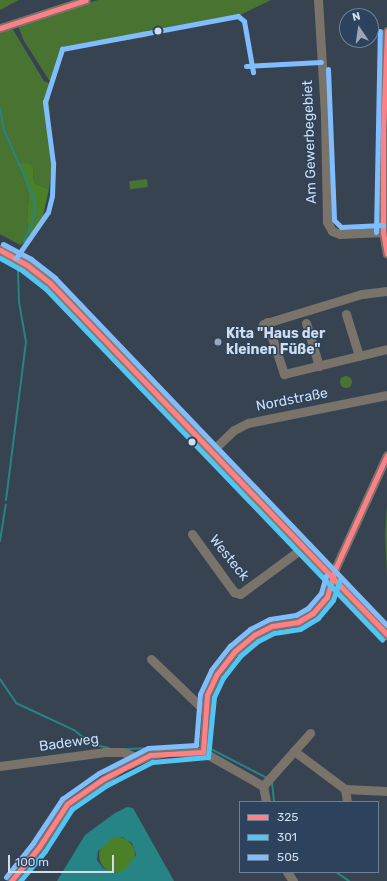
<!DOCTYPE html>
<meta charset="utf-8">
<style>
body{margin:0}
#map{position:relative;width:387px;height:881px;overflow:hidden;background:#384352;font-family:Rubik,sans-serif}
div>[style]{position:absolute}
.green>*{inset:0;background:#497331;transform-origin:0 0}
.round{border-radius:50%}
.forest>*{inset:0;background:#4c8028}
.water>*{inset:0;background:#268484}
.stream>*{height:2px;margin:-1px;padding:0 1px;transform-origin:1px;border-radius:1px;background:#268484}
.minor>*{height:9px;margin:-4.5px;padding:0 4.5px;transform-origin:4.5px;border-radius:4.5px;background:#79736a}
.major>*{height:11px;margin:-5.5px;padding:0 5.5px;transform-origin:5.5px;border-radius:5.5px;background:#877c6c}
.bus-1>*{height:5px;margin:-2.5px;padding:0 2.5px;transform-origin:2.5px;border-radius:2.5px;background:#ff8087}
.bus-2>*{height:5px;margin:-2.5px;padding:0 2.5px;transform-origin:2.5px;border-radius:2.5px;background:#53c5f5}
.bus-3>*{height:5px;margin:-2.5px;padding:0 2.5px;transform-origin:2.5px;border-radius:2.5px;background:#80bdff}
.dots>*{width:11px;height:11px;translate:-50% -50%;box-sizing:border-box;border:2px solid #2d425d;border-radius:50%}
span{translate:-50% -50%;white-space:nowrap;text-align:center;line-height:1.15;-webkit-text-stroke:3px #2d425d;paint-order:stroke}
.street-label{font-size:14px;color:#d0dded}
.poi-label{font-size:14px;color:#d0dded;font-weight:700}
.left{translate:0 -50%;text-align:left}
.legend{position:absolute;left:239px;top:801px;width:140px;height:72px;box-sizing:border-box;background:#2d425d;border:1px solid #6e8097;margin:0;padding:5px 7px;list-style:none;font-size:12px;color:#d0dded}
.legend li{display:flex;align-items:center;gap:8px;height:20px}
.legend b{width:20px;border:1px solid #6e8097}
.north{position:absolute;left:339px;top:8px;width:40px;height:40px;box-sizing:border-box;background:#2d425d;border:1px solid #6e8097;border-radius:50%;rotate:347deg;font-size:11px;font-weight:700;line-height:16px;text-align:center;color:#d0dded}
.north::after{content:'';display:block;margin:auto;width:14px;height:18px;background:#9ba7b7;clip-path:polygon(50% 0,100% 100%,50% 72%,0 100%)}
.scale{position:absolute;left:8px;top:855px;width:106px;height:18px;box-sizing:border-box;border:2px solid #d0dded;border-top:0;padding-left:5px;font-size:12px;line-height:14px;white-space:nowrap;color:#d0dded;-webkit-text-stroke:3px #2d425d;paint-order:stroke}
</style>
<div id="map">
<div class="green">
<div style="clip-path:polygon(0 0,19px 0,0 10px)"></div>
<div style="clip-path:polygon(98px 0,271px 0,240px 15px,146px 31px,147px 37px,65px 50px,54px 82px,49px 80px,24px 41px,18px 26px)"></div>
<div style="clip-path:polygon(12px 28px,44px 81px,53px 85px,49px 100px,52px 161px,49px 189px,34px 183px,33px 169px,19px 166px,29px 195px,27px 220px,29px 241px,20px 245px,0 234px,0 31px)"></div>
<div style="left:147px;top:179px;width:8px;height:18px;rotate:83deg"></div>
<div class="round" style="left:340px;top:376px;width:12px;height:12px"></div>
<div style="clip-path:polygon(387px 505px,387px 576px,385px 534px)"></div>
</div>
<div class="forest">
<div style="clip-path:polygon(23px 163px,30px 164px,33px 169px,34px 183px,49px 189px,43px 216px,29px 241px,27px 220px,29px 195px,19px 166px)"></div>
<div class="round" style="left:99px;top:837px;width:36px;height:36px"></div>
</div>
<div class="water">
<div style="clip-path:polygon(evenodd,127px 807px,133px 808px,174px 881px,57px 881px,85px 835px,115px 813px,127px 807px,122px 837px,132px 843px,136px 855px,124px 871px,114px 873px,103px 868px,97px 860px,98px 851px,113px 838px,122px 837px)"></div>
</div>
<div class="stream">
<div style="left:0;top:108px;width:22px;rotate:80deg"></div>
<div style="left:4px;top:130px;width:77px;rotate:66.1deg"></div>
<div style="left:35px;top:200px;width:18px;rotate:93deg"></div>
<div style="left:34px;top:218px;width:26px;rotate:113deg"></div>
<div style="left:6px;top:500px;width:159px;rotate:-82.8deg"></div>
<div style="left:26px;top:342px;width:41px;rotate:-99.9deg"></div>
<div style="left:19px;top:302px;width:31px;rotate:-92deg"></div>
<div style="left:0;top:541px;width:37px;rotate:-81deg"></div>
<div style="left:0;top:679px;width:29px;rotate:56deg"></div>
<div style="left:16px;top:703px;width:64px;rotate:25deg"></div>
<div style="left:74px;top:730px;width:22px;rotate:39deg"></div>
<div style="left:91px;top:744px;width:18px;rotate:13deg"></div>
<div style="left:207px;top:747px;width:68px;rotate:27.3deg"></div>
<div style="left:127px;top:749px;width:73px;rotate:-2.4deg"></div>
<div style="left:272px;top:782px;width:20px;rotate:84deg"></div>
<div style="left:336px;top:872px;width:16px;rotate:35deg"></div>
</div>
<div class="minor">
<div style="left:318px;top:0;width:116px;rotate:86.5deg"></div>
<div style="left:325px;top:116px;width:106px;rotate:88.9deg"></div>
<div style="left:327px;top:222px;width:10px;rotate:61deg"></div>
<div style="left:332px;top:231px;width:9px;rotate:21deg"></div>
<div style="left:340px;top:234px;width:43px;rotate:-2.7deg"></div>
<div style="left:0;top:28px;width:90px;rotate:-18deg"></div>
<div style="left:387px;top:31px;width:101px;rotate:92.3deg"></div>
<div style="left:383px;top:132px;width:100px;rotate:90deg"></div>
<div style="left:383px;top:232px;width:22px;rotate:80deg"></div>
<div style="left:346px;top:314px;width:44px;rotate:72.8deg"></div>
<div style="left:267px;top:322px;width:55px;rotate:71.9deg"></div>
<div style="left:284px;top:374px;width:106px;rotate:-13.6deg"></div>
<div style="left:306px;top:323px;width:45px;rotate:73.2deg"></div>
<div style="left:263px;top:324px;width:103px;rotate:-16.9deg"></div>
<div style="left:362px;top:294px;width:25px;rotate:-7deg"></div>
<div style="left:212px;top:451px;width:30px;rotate:-44deg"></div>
<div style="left:234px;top:430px;width:16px;rotate:-27deg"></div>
<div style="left:248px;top:423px;width:142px;rotate:-11.4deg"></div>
<div style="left:192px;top:534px;width:72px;rotate:54.1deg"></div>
<div style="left:234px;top:592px;width:6px;rotate:18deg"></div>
<div style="left:240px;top:594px;width:79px;rotate:-36.3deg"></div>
<div style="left:151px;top:659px;width:75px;rotate:43.9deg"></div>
<div style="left:294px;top:751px;width:64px;rotate:36.7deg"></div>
<div style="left:203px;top:752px;width:57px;rotate:-86deg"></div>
<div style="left:207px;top:695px;width:23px;rotate:-65deg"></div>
<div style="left:217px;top:674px;width:29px;rotate:-52deg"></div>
<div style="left:235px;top:651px;width:25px;rotate:-40deg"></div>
<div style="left:254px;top:635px;width:20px;rotate:-27deg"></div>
<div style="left:272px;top:626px;width:26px;rotate:-9deg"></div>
<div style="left:298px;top:622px;width:17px;rotate:-31deg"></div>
<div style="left:313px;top:613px;width:21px;rotate:-49deg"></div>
<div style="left:327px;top:597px;width:29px;rotate:-74deg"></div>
<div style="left:335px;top:569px;width:125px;rotate:-65.5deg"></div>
<div style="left:0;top:766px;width:106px;rotate:-7.6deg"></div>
<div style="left:105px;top:752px;width:18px"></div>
<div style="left:123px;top:752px;width:18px;rotate:22deg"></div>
<div style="left:263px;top:786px;width:71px;rotate:-48.4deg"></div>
<div style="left:345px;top:789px;width:42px;rotate:2.7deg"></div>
<div style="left:345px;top:789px;width:13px;rotate:81deg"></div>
<div style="left:287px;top:872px;width:11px;rotate:56deg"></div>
<div style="left:11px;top:881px;width:44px;rotate:-50.5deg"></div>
<div style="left:39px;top:847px;width:51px;rotate:-56.9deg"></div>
<div style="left:67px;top:804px;width:65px;rotate:-33.7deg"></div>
<div style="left:121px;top:768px;width:32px;rotate:-24deg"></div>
<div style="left:150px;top:755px;width:19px;rotate:-9deg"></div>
<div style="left:169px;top:752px;width:34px"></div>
<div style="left:203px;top:752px;width:69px;rotate:29.5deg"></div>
<div style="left:263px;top:786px;width:16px;rotate:79deg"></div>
</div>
<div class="major">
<div style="left:0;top:250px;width:31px;rotate:29deg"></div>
<div style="left:27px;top:265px;width:29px;rotate:38deg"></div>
<div style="left:50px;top:283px;width:487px;rotate:46.2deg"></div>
</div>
<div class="bus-1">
<div style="left:0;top:28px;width:90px;rotate:-18deg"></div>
<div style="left:387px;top:31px;width:101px;rotate:92.3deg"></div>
<div style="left:383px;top:132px;width:100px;rotate:90deg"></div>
<div style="left:383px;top:232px;width:22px;rotate:80deg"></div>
<div style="left:0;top:250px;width:31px;rotate:29deg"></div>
<div style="left:27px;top:265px;width:29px;rotate:38deg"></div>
<div style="left:50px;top:283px;width:487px;rotate:46.2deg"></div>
<div style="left:203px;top:752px;width:57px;rotate:-86deg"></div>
<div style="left:207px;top:695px;width:23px;rotate:-65deg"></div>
<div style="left:217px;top:674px;width:29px;rotate:-52deg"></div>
<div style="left:235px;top:651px;width:25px;rotate:-40deg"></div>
<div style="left:254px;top:635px;width:20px;rotate:-27deg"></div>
<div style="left:272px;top:626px;width:26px;rotate:-9deg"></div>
<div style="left:298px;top:622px;width:17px;rotate:-31deg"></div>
<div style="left:313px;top:613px;width:21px;rotate:-49deg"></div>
<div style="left:327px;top:597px;width:29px;rotate:-74deg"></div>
<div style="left:335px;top:569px;width:125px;rotate:-65.5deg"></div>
<div style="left:11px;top:881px;width:44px;rotate:-50.5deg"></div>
<div style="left:39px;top:847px;width:51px;rotate:-56.9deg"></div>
<div style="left:67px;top:804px;width:44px;rotate:-34.8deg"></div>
<div style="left:103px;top:779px;width:53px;rotate:-27.1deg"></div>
<div style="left:150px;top:755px;width:53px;rotate:-3.2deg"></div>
</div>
<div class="bus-2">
<div style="left:0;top:258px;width:26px;rotate:29deg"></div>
<div style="left:23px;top:271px;width:28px;rotate:38deg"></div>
<div style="left:45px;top:288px;width:487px;rotate:46.2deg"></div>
<div style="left:20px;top:881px;width:39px;rotate:-50deg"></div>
<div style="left:45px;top:851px;width:50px;rotate:-57.3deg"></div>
<div style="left:72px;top:809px;width:42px;rotate:-34.4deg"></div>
<div style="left:107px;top:785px;width:51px;rotate:-27.1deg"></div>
<div style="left:152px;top:762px;width:56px;rotate:-5.1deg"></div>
<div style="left:208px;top:757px;width:60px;rotate:-84.3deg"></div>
<div style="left:214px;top:697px;width:21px;rotate:-65deg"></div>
<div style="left:223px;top:678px;width:28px;rotate:-52deg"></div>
<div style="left:240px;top:656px;width:23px;rotate:-40deg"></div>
<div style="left:258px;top:641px;width:18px;rotate:-27deg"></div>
<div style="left:274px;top:633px;width:26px;rotate:-9deg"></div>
<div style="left:300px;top:629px;width:21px;rotate:-31deg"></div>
<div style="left:318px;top:618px;width:23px;rotate:-50deg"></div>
<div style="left:333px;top:600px;width:21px;rotate:-71deg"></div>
</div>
<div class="bus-3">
<div style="left:246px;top:66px;width:75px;rotate:-3.1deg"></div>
<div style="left:328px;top:69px;width:151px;rotate:87.7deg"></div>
<div style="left:334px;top:220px;width:10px;rotate:45deg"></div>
<div style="left:341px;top:227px;width:42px;rotate:-2.7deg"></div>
<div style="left:376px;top:232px;width:201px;rotate:-88.9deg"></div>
<div style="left:3px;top:244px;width:32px;rotate:28deg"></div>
<div style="left:31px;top:259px;width:31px;rotate:38deg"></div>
<div style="left:55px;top:278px;width:480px;rotate:46.3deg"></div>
<div style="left:16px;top:258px;width:56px;rotate:-55.2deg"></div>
<div style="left:48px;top:212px;width:16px;rotate:-76deg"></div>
<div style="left:52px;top:196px;width:33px;rotate:-88deg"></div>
<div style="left:53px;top:163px;width:62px;rotate:-97.5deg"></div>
<div style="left:45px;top:102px;width:56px;rotate:-72.2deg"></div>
<div style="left:62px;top:49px;width:179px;rotate:-10.6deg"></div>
<div style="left:238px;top:16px;width:8px;rotate:40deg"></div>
<div style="left:244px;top:21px;width:52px;rotate:80deg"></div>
<div style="left:6px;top:877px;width:43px;rotate:-51.5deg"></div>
<div style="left:33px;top:843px;width:53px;rotate:-56.6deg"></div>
<div style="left:62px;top:799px;width:45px;rotate:-35.1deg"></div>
<div style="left:99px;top:773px;width:55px;rotate:-27deg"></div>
<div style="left:148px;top:748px;width:48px;rotate:-3.6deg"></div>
<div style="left:196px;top:745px;width:51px;rotate:-85.5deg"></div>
<div style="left:200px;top:694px;width:26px;rotate:-65deg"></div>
<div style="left:211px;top:670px;width:31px;rotate:-52deg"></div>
<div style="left:230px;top:646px;width:26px;rotate:-40deg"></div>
<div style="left:250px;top:629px;width:22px;rotate:-27deg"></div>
<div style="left:270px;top:619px;width:26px;rotate:-9deg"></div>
<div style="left:296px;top:615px;width:14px;rotate:-30deg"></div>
<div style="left:308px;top:608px;width:20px;rotate:-49deg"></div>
<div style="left:321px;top:593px;width:18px;rotate:-74deg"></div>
</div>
<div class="dots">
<div style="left:158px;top:31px;background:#d0dded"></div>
<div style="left:218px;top:342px;background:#9ba7b7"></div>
<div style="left:192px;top:442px;background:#d0dded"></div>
</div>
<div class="street-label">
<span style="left:310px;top:142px;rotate:-92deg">Am Gewerbegebiet</span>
<span style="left:292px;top:400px;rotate:-11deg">Nordstraße</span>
<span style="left:229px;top:558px;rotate:51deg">Westeck</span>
<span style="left:69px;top:743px;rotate:-8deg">Badeweg</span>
</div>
<div class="poi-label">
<span class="left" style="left:226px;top:342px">Kita "Haus der<br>kleinen Füße"</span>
</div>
<ul class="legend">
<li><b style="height:5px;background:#ff8087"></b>325</li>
<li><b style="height:5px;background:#53c5f5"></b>301</li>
<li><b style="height:5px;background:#80bdff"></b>505</li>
</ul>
<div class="north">N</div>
<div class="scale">100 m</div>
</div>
